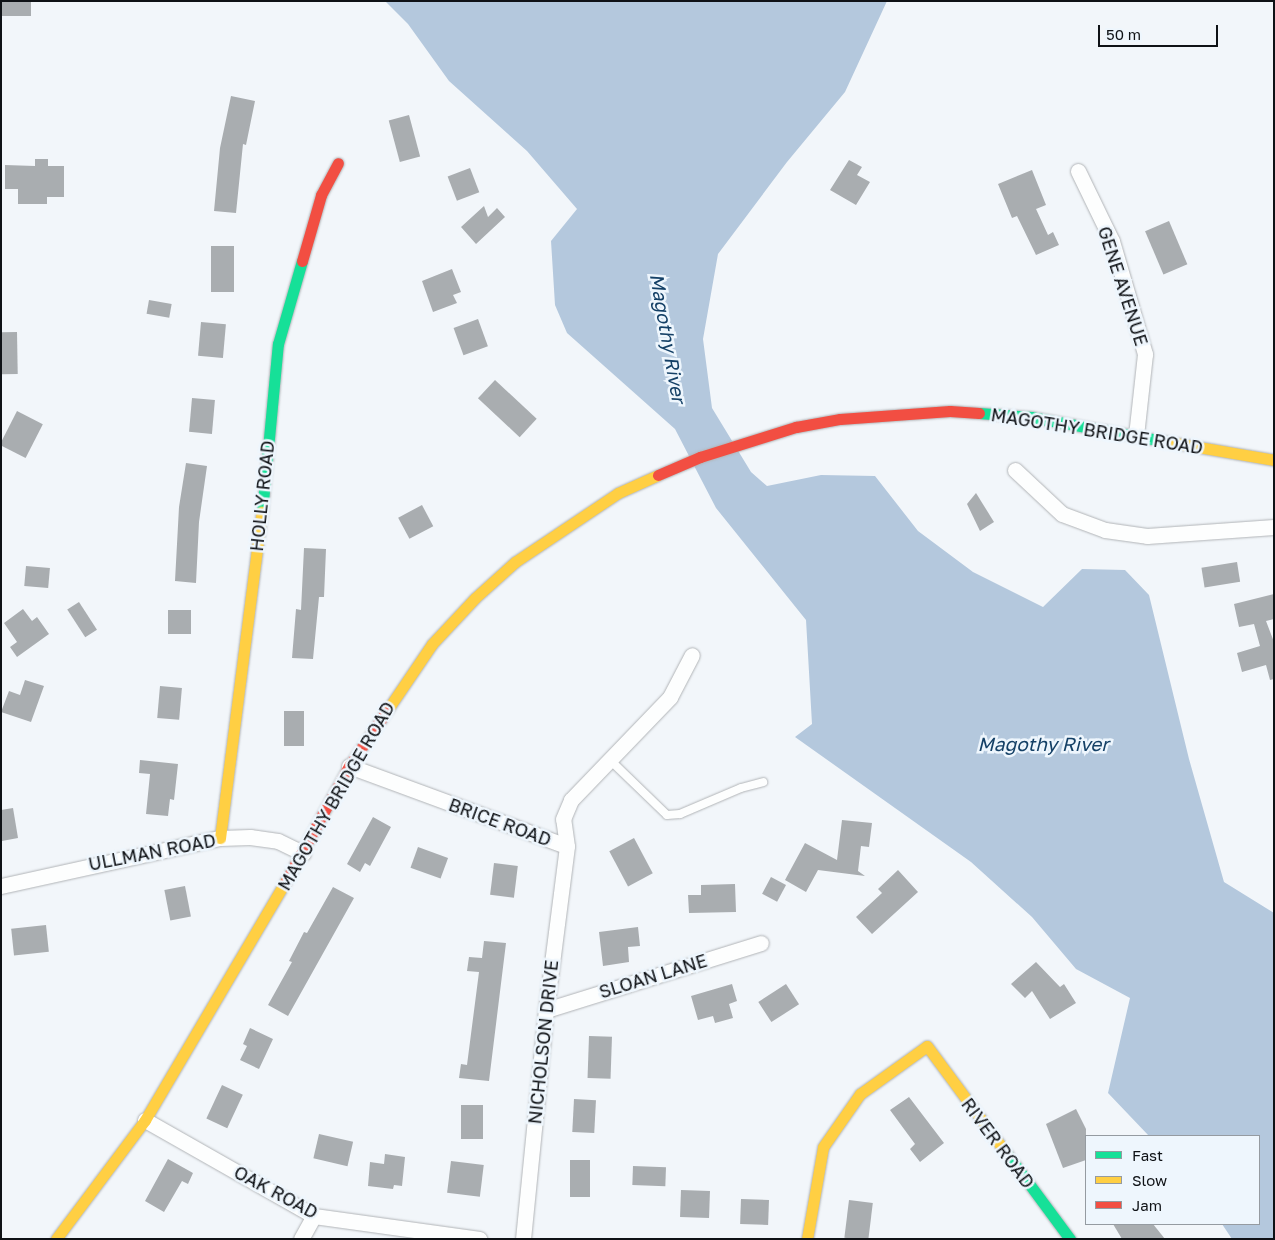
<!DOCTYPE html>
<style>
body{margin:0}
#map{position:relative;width:1275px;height:1240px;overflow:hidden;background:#f2f6fa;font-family:"Golos Text",sans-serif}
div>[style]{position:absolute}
.water>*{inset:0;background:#b4c8dd}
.building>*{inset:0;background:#a9adb0;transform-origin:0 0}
.roads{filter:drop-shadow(0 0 1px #b1b4b7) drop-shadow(0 0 1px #b1b4b7)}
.lane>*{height:8px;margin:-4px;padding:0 4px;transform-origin:4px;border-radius:4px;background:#fdfefe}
.street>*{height:15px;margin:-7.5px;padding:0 7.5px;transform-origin:7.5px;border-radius:7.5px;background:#fdfefe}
.fast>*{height:11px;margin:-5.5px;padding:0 5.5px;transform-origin:5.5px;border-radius:5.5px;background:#16e098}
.slow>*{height:11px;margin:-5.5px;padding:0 5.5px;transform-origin:5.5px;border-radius:5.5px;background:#ffcf43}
.jam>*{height:11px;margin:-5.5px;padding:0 5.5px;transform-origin:5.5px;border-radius:5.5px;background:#f24e42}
span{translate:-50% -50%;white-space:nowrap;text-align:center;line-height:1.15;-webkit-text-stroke:5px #eef6fd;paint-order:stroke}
.street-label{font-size:18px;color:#0f1216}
.water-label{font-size:19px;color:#144066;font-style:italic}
.frame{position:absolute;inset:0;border:2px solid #0f1216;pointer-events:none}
.legend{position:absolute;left:1085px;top:1135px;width:175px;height:90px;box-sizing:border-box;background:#eef6fd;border:1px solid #959ba1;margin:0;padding:6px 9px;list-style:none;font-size:15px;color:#0f1216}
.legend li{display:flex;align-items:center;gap:10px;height:25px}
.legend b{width:25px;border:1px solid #959ba1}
.scale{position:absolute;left:1098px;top:25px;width:120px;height:22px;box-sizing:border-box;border:2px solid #0f1216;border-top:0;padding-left:6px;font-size:15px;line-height:18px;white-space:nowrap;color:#0f1216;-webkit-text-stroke:4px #eef6fd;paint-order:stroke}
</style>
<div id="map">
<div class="water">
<div style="clip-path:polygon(385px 1px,887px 1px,845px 92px,787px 162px,718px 254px,703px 339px,712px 408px,751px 472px,767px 486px,821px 475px,875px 476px,918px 531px,973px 572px,1043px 607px,1082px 569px,1125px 570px,1149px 595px,1189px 759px,1224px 882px,1274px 913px,1274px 1239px,1232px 1239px,1222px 1224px,1259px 1224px,1259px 1136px,1149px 1136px,1108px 1093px,1130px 998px,1076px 969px,1032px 917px,971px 862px,795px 737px,812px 724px,806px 620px,716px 508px,675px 429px,567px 333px,555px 305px,551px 241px,577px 209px,527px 151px,449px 81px,408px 24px)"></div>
</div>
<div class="building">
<div style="left:1px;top:1px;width:30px;height:15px"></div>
<div style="clip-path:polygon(231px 96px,255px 101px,246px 145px,243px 144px,236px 213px,214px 211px,220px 148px)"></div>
<div style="left:409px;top:115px;width:43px;height:21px;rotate:75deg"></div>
<div style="clip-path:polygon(35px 159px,48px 159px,48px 166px,64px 166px,64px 197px,47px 197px,47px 204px,18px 204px,18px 189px,5px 189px,5px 165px,35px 166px)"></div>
<div style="clip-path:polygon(849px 160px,862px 167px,857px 175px,870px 182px,856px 205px,830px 190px)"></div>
<div style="left:470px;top:168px;width:26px;height:24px;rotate:69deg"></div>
<div style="clip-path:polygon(1032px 170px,1046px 205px,1036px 209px,1048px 235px,1053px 232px,1059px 245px,1036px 255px,1017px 216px,1012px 218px,998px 184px)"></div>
<div style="clip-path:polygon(484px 206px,488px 217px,497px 208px,505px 217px,476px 244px,461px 227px)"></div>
<div style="left:1169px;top:221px;width:47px;height:26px;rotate:67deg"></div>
<div style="left:211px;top:246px;width:23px;height:46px"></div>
<div style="clip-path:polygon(452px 269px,461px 292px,453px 295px,457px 303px,433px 312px,422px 281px)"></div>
<div style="left:149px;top:300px;width:23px;height:14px;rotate:10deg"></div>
<div style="left:478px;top:319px;width:29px;height:26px;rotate:70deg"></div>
<div style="left:201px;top:322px;width:25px;height:34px;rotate:5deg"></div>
<div style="left:17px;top:332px;width:42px;height:16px;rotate:89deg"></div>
<div style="left:495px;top:380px;width:57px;height:25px;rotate:43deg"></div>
<div style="left:192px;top:398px;width:23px;height:34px;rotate:5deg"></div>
<div style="left:17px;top:411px;width:29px;height:38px;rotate:27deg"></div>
<div style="clip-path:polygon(186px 463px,207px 466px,199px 522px,196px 583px,175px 581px,179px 507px)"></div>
<div style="clip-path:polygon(976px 493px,994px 522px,980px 531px,967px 504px)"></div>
<div style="left:422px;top:505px;width:24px;height:27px;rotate:62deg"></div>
<div style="clip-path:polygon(304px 548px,326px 549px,324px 597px,319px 597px,313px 659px,292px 658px,296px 609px,301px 610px)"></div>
<div style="left:1237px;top:562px;width:20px;height:36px;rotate:81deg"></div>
<div style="left:26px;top:566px;width:24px;height:20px;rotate:5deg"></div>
<div style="clip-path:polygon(1274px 594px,1274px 619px,1266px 621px,1274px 642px,1274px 679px,1270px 680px,1266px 665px,1242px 672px,1237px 653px,1260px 646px,1254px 624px,1239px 627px,1234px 604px)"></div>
<div style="left:79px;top:602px;width:33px;height:14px;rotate:57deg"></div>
<div style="clip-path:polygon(23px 609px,32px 621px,37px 617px,49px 634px,17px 657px,10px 647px,17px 642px,4px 623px)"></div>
<div style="left:168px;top:610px;width:23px;height:24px"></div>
<div style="clip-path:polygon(25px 680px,44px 686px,31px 722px,1px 712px,9px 691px,20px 695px)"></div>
<div style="left:160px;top:686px;width:22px;height:32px;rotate:5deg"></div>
<div style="left:284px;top:711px;width:20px;height:35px"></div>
<div style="clip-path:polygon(140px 760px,178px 764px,174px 800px,170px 799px,168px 816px,146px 814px,150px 774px,139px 773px)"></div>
<div style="clip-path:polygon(13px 808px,18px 838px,2px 841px,1px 810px)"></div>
<div style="clip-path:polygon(373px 817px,391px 827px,370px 866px,365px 863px,360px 872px,347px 864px)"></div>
<div style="clip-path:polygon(842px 820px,872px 823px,869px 847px,861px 846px,858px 871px,865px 876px,818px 870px,806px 892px,785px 880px,805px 843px,837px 860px)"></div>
<div style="left:634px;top:838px;width:40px;height:28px;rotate:62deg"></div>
<div style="left:418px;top:847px;width:32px;height:22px;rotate:20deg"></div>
<div style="left:494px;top:863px;width:24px;height:32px;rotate:7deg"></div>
<div style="clip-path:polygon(898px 870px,918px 892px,872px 934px,856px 917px,882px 893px,878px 889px)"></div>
<div style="left:771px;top:877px;width:17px;height:19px;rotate:28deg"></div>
<div style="clip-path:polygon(735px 884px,736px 912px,689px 913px,688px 895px,701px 895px,701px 885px)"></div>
<div style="left:185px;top:886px;width:31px;height:21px;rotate:79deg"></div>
<div style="clip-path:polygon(333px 887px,354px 898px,288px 1016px,268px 1005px,292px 962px,289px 961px,304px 932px,307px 933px)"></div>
<div style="left:46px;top:925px;width:27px;height:35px;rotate:84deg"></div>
<div style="clip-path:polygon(638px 927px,640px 946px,628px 947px,629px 962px,603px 966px,599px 932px)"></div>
<div style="clip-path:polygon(484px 941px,506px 943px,489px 1081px,459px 1078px,461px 1064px,467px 1065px,479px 972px,467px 971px,469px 957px,482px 958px)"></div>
<div style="clip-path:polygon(1036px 962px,1060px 987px,1064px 984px,1076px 1003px,1050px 1019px,1032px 991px,1025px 998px,1011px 984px)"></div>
<div style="clip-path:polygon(732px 984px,737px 1001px,729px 1004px,733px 1018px,715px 1023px,713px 1016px,698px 1020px,691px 996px)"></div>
<div style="left:786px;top:984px;width:24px;height:33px;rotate:57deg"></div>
<div style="clip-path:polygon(250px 1028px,273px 1039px,259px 1069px,240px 1060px,247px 1046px,243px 1044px)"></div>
<div style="left:589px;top:1036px;width:23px;height:42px;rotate:2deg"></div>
<div style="left:222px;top:1085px;width:23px;height:37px;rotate:25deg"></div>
<div style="clip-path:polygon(909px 1097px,944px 1143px,920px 1162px,910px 1149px,915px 1144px,890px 1110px)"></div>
<div style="left:574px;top:1099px;width:22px;height:33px;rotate:3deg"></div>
<div style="left:461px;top:1105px;width:22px;height:34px"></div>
<div style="clip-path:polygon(1076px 1109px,1086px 1129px,1086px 1160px,1063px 1168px,1046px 1124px)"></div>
<div style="left:319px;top:1134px;width:35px;height:25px;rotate:13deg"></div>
<div style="clip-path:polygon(385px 1154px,405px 1157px,402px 1186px,394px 1185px,393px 1189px,368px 1186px,370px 1162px,384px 1164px)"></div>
<div style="clip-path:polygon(168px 1159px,193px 1173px,188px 1184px,182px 1181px,164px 1212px,145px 1201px)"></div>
<div style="left:570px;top:1160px;width:20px;height:37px"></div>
<div style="left:451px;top:1161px;width:33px;height:32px;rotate:7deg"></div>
<div style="left:633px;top:1166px;width:33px;height:19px;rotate:2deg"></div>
<div style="left:681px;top:1190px;width:29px;height:27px;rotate:2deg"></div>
<div style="left:741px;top:1199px;width:28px;height:25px;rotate:2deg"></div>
<div style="left:849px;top:1200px;width:24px;height:38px;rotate:7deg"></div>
<div style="clip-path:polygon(1113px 1224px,1153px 1224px,1165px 1239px,1122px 1239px)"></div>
</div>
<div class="roads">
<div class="lane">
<div style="left:610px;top:760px;width:79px;rotate:44deg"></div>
<div style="left:667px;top:815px;width:13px;rotate:-4deg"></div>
<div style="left:680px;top:814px;width:66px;rotate:-23.1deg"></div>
<div style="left:741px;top:788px;width:23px;rotate:-15deg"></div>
</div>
<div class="street">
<div style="left:1078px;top:171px;width:78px;rotate:64.1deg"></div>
<div style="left:1112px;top:241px;width:118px;rotate:73.7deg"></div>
<div style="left:1145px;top:354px;width:81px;rotate:96.3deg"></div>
<div style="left:1015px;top:470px;width:64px;rotate:43.1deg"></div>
<div style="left:1062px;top:514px;width:46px;rotate:20.4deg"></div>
<div style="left:1105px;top:530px;width:42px;rotate:8.1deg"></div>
<div style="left:1147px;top:536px;width:127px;rotate:-4.1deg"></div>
<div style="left:349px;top:766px;width:232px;rotate:20.2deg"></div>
<div style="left:567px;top:846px;width:27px;rotate:-98deg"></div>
<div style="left:563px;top:819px;width:21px;rotate:-67deg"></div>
<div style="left:571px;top:800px;width:143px;rotate:-46.1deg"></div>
<div style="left:670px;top:697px;width:47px;rotate:-62.4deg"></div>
<div style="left:1px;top:886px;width:224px;rotate:-12.4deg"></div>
<div style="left:220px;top:838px;width:30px;rotate:-2deg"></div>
<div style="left:250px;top:837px;width:28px;rotate:8deg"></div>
<div style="left:278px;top:841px;width:28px;rotate:26deg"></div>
<div style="left:546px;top:1010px;width:225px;rotate:-17.3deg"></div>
<div style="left:145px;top:1120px;width:194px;rotate:29.6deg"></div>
<div style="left:314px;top:1216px;width:167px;rotate:7.9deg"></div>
<div style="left:301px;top:1239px;width:26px;rotate:-61deg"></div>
<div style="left:523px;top:1239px;width:230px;rotate:-84.3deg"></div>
<div style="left:546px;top:1010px;width:165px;rotate:-82.7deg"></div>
</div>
<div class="fast">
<div style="left:979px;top:413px;width:52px;rotate:4.4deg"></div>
<div style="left:1031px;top:417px;width:140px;rotate:10.3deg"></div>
<div style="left:262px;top:512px;width:169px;rotate:-84.6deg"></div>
<div style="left:278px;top:344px;width:86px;rotate:-73.9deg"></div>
<div style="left:1007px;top:1154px;width:106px;rotate:53.5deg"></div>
</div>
<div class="slow">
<div style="left:1169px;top:442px;width:107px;rotate:9.7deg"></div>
<div style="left:386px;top:712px;width:82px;rotate:-55.9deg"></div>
<div style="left:432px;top:644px;width:63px;rotate:-46.9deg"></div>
<div style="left:475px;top:598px;width:54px;rotate:-42deg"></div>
<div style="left:515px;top:562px;width:124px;rotate:-33.8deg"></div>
<div style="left:618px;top:493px;width:44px;rotate:-24.2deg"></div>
<div style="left:220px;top:838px;width:329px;rotate:-82.7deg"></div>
<div style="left:56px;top:1239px;width:149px;rotate:-53.2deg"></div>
<div style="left:145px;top:1120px;width:277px;rotate:-59.5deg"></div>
<div style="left:807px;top:1239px;width:93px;rotate:-80.1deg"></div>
<div style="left:823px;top:1147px;width:65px;rotate:-55.1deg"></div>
<div style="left:860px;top:1094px;width:82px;rotate:-35.6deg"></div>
<div style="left:927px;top:1046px;width:134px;rotate:53.5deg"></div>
</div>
<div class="jam">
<div style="left:302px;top:261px;width:69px;rotate:-73.9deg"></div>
<div style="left:321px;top:195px;width:36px;rotate:-62deg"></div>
<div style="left:658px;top:475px;width:46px;rotate:-23.2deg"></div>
<div style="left:700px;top:457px;width:101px;rotate:-17.4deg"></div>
<div style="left:796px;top:427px;width:45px;rotate:-10.3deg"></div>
<div style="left:840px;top:419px;width:110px;rotate:-4.2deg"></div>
<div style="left:950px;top:411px;width:29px;rotate:4deg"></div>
<div style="left:286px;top:881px;width:131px;rotate:-61.3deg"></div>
<div style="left:349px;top:766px;width:65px;rotate:-55.6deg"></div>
</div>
</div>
<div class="street-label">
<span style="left:1123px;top:286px;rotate:72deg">GENE AVENUE</span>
<span style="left:1097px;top:431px;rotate:9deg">MAGOTHY BRIDGE ROAD</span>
<span style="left:262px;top:496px;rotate:-84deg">HOLLY ROAD</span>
<span style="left:336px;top:796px;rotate:-60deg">MAGOTHY BRIDGE ROAD</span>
<span style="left:500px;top:822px;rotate:20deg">BRICE ROAD</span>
<span style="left:152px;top:852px;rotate:-11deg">ULLMAN ROAD</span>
<span style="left:653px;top:976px;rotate:-17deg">SLOAN LANE</span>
<span style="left:543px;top:1042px;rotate:-84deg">NICHOLSON DRIVE</span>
<span style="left:998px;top:1143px;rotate:53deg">RIVER ROAD</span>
<span style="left:276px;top:1192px;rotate:28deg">OAK ROAD</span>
</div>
<div class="water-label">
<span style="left:668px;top:338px;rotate:80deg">Magothy River</span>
<span style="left:1043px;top:744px">Magothy River</span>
</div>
<div class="frame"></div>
<ul class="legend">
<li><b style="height:6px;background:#16e098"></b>Fast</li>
<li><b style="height:6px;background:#ffcf43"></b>Slow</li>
<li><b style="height:6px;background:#f24e42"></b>Jam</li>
</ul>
<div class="scale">50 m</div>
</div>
